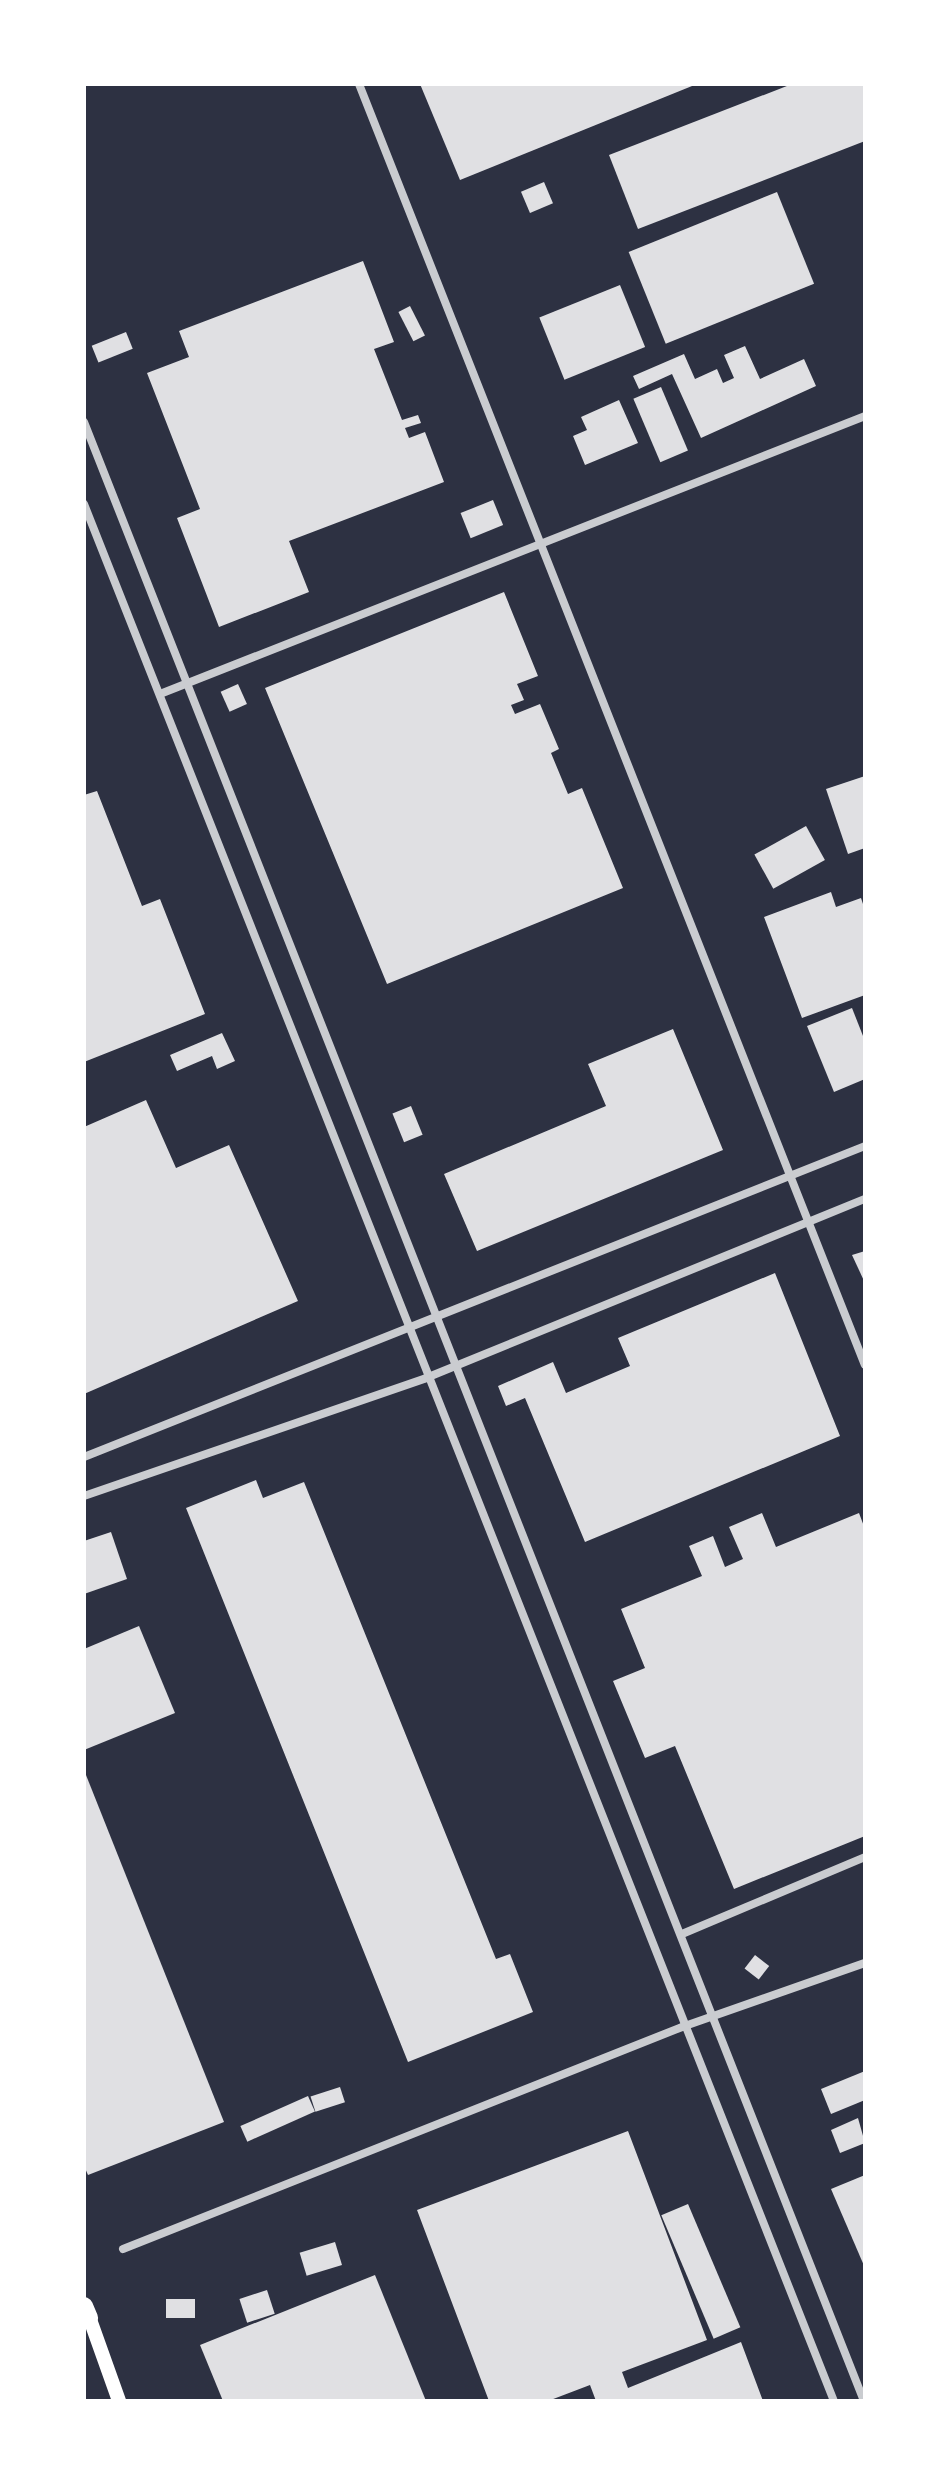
<!DOCTYPE html>
<style>
body{margin:0}
#map{position:relative;width:949px;height:2485px;overflow:hidden;background:#2d3142;font-family:Ubuntu,sans-serif}
div>[style]{position:absolute}
.building>*{inset:0;background:#e0e0e3;transform-origin:0 0}
.minor>*{height:8px;margin:-4px;padding:0 4px;transform-origin:4px;border-radius:4px;background:#caccd0}
.secondary>*{height:14px;margin:-7px;padding:0 7px;transform-origin:7px;border-radius:7px;background:#fff}
.motorway>*{height:18px;margin:-9px;padding:0 9px;transform-origin:9px;border-radius:9px;background:#fff}
span{translate:-50% -50%;white-space:nowrap;text-align:center;line-height:1.15;-webkit-text-stroke:8px #fff;paint-order:stroke}
.frame{position:absolute;inset:0;border:86px solid #fff;pointer-events:none}
</style>
<div id="map">
<div class="building">
<div style="clip-path:polygon(420px 84px,697px 84px,460px 180px)"></div>
<div style="clip-path:polygon(792px 84px,865px 84px,865px 141px,638px 229px,609px 155px)"></div>
<div style="left:544px;top:182px;width:23px;height:25px;rotate:67deg"></div>
<div style="left:777px;top:192px;width:99px;height:160px;rotate:68deg"></div>
<div style="clip-path:polygon(363px 261px,394px 342px,374px 349px,402px 420px,418px 415px,421px 423px,405px 428px,409px 438px,425px 432px,444px 482px,289px 541px,309px 592px,219px 627px,177px 518px,200px 509px,147px 373px,189px 357px,179px 331px)"></div>
<div style="left:620px;top:285px;width:67px;height:87px;rotate:68deg"></div>
<div style="left:410px;top:306px;width:33px;height:13px;rotate:63deg"></div>
<div style="left:126px;top:332px;width:18px;height:37px;rotate:68deg"></div>
<div style="clip-path:polygon(745px 346px,760px 379px,804px 359px,816px 386px,701px 438px,672px 374px,639px 389px,633px 376px,684px 354px,695px 379px,717px 369px,723px 383px,734px 378px,724px 355px)"></div>
<div style="left:661px;top:387px;width:69px;height:30px;rotate:67deg"></div>
<div style="clip-path:polygon(619px 400px,638px 443px,585px 465px,573px 436px,587px 430px,581px 417px)"></div>
<div style="left:493px;top:500px;width:27px;height:35px;rotate:68deg"></div>
<div style="clip-path:polygon(504px 592px,538px 676px,517px 684px,524px 700px,511px 705px,515px 714px,540px 704px,559px 749px,551px 753px,568px 794px,582px 788px,623px 888px,387px 984px,265px 688px)"></div>
<div style="left:238px;top:684px;width:22px;height:19px;rotate:66deg"></div>
<div style="clip-path:polygon(865px 776px,865px 848px,848px 854px,826px 789px)"></div>
<div style="clip-path:polygon(97px 791px,142px 906px,160px 899px,205px 1014px,84px 1062px,84px 795px)"></div>
<div style="left:806px;top:826px;width:39px;height:59px;rotate:61deg"></div>
<div style="clip-path:polygon(831px 892px,836px 907px,861px 898px,865px 910px,865px 995px,802px 1018px,764px 917px)"></div>
<div style="clip-path:polygon(852px 1008px,865px 1041px,865px 1079px,834px 1092px,807px 1026px)"></div>
<div style="clip-path:polygon(673px 1029px,723px 1150px,477px 1251px,444px 1174px,606px 1106px,588px 1064px)"></div>
<div style="clip-path:polygon(222px 1033px,235px 1061px,217px 1069px,212px 1056px,177px 1071px,170px 1055px)"></div>
<div style="clip-path:polygon(146px 1100px,176px 1168px,229px 1145px,298px 1301px,84px 1394px,84px 1127px)"></div>
<div style="left:411px;top:1106px;width:31px;height:20px;rotate:68deg"></div>
<div style="clip-path:polygon(865px 1251px,865px 1283px,852px 1255px)"></div>
<div style="clip-path:polygon(775px 1273px,840px 1436px,585px 1542px,525px 1398px,506px 1406px,498px 1386px,553px 1362px,566px 1393px,630px 1366px,618px 1338px)"></div>
<div style="clip-path:polygon(256px 1480px,263px 1498px,304px 1482px,496px 1959px,510px 1954px,533px 2012px,408px 2062px,186px 1508px)"></div>
<div style="clip-path:polygon(762px 1513px,776px 1547px,859px 1513px,865px 1529px,865px 1836px,734px 1889px,675px 1746px,645px 1758px,613px 1681px,645px 1668px,621px 1609px,702px 1576px,689px 1546px,713px 1536px,725px 1567px,743px 1559px,729px 1527px)"></div>
<div style="clip-path:polygon(111px 1532px,127px 1579px,84px 1594px,84px 1541px)"></div>
<div style="clip-path:polygon(139px 1626px,175px 1713px,84px 1750px,84px 1649px)"></div>
<div style="clip-path:polygon(84px 1770px,224px 2122px,88px 2175px,84px 2166px)"></div>
<div style="left:755px;top:1955px;width:18px;height:17px;rotate:38deg"></div>
<div style="clip-path:polygon(865px 2071px,865px 2100px,831px 2114px,821px 2089px)"></div>
<div style="left:340px;top:2087px;width:16px;height:31px;rotate:72deg"></div>
<div style="left:308px;top:2096px;width:17px;height:74px;rotate:66deg"></div>
<div style="clip-path:polygon(858px 2118px,865px 2143px,840px 2153px,831px 2130px)"></div>
<div style="clip-path:polygon(628px 2131px,707px 2340px,622px 2372px,628px 2388px,741px 2342px,763px 2401px,596px 2401px,590px 2385px,548px 2401px,489px 2401px,417px 2210px)"></div>
<div style="clip-path:polygon(865px 2175px,865px 2268px,831px 2189px)"></div>
<div style="left:688px;top:2204px;width:134px;height:29px;rotate:67deg"></div>
<div style="left:335px;top:2242px;width:24px;height:37px;rotate:73deg"></div>
<div style="clip-path:polygon(375px 2275px,426px 2401px,223px 2401px,200px 2345px)"></div>
<div style="left:267px;top:2290px;width:25px;height:29px;rotate:72deg"></div>
<div style="left:166px;top:2299px;width:29px;height:19px"></div>
</div>
<div class="minor">
<div style="left:359px;top:84px;width:1377px;rotate:68.45deg"></div>
<div style="left:84px;top:422px;width:2127px;rotate:68.49deg"></div>
<div style="left:84px;top:504px;width:2040px;rotate:68.43deg"></div>
<div style="left:160px;top:694px;width:758px;rotate:-21.52deg"></div>
<div style="left:84px;top:1457px;width:841px;rotate:-21.71deg"></div>
<div style="left:84px;top:1496px;width:362px;rotate:-19deg"></div>
<div style="left:426px;top:1378px;width:474px;rotate:-22.2deg"></div>
<div style="left:682px;top:1934px;width:199px;rotate:-22.8deg"></div>
<div style="left:123px;top:2249px;width:601px;rotate:-21.66deg"></div>
<div style="left:682px;top:2027px;width:194px;rotate:-19.3deg"></div>
</div>
<div class="secondary">
<div style="left:87px;top:2311px;width:96px;rotate:70.4deg"></div>
</div>
<div class="motorway">
<div style="left:84px;top:2306px;width:13px;rotate:67deg"></div>
</div>
<div class="frame"></div>
</div>
